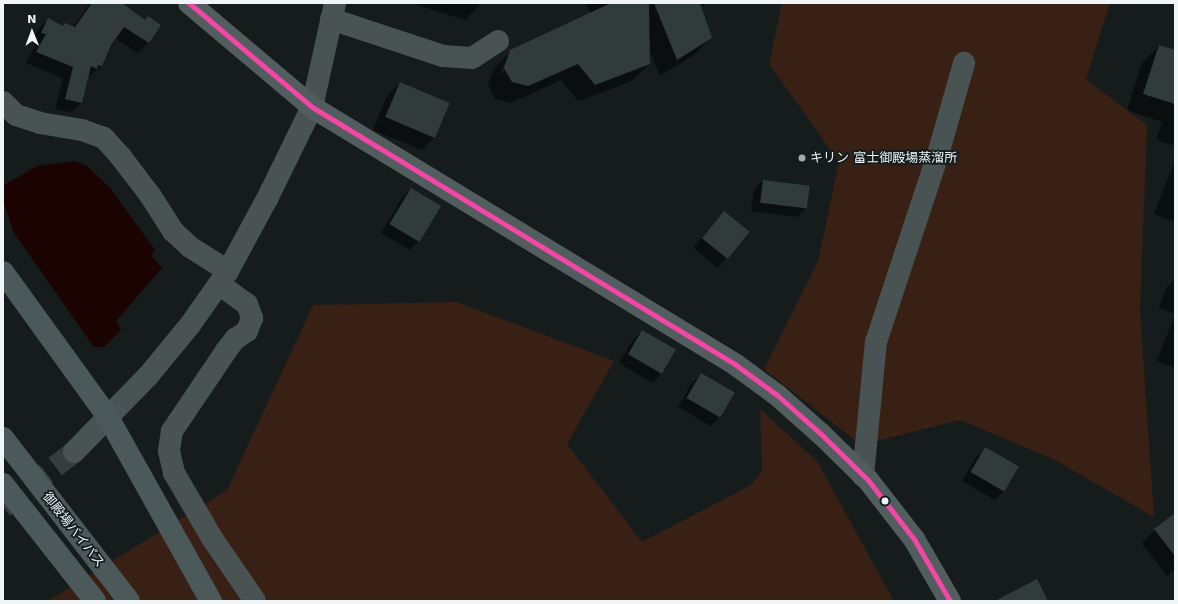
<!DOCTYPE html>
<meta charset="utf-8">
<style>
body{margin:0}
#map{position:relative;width:1178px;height:604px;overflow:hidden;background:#161b1b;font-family:"DejaVu Sans","Noto Sans JP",sans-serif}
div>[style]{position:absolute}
.green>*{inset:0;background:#382015}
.water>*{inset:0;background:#1b0302}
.shadow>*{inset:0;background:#0007;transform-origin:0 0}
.building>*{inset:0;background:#323b3c;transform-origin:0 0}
.minor-tunnel>*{height:22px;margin-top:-11px;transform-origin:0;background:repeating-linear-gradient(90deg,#373c3c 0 22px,transparent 0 33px)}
.minor>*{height:22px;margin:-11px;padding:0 11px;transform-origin:11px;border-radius:11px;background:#4a5354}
.major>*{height:22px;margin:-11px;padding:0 11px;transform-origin:11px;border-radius:11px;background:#515d5f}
.highway>*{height:22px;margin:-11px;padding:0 11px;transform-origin:11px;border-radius:11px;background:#4c595b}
.bus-1>*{height:5px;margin:-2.5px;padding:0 2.5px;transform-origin:2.5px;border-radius:2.5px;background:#f346a5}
.dots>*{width:11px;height:11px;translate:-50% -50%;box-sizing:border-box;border:2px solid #131c1e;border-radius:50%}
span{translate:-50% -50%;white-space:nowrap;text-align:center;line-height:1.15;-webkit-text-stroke:3.5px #131c1e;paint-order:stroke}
.poi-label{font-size:13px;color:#f0f6f7}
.left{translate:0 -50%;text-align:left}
.street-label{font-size:13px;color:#f0f6f7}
.frame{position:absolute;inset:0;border:4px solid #f0f6f7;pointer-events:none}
.north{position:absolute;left:12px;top:12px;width:40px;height:40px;-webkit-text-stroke:3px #131c1e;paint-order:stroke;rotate:359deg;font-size:11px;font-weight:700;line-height:16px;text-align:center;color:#f0f6f7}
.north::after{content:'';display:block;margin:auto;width:14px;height:18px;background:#f0f6f7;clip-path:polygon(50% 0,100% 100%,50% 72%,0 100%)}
</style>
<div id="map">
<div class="green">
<div style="clip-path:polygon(782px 3px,1110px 3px,1086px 79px,1147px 125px,1140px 310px,1154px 517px,1053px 459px,960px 420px,861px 445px,764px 369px,818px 261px,839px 162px,769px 64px)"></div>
<div style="clip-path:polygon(457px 302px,614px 361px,567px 444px,642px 542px,751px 485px,762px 470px,760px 409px,817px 461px,894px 601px,48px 601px,227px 490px,313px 305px)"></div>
</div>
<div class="water">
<div style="clip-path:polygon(75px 161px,87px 166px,110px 188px,155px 250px,151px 256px,162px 268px,116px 321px,121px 330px,104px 347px,94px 347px,14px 233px,3px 200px,3px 186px,37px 166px)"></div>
</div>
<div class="shadow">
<div style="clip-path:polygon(90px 3px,120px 3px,149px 42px,138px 53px,115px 38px,101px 66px,90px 76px,89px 75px,81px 103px,71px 113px,55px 109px,63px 78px,26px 63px,36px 45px,32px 43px,38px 29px,48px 19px,63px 27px,73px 27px)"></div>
<div style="clip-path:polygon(411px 3px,482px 3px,465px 20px)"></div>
<div style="clip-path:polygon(evenodd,585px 3px,708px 3px,700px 7px,711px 38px,694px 55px,660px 76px,649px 50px,649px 64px,632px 81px,578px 101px,561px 80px,511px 103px,495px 99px,488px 85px,494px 68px,511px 51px,591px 14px,585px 3px,506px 61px,508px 61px,503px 73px,501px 72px,506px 61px)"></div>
<div style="clip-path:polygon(1159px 46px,1175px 51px,1175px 146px,1156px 140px,1162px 122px,1127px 110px,1142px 63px)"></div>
<div style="clip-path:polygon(400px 83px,435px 137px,422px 150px,373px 130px,387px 96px)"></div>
<div style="clip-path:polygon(1175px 160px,1175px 222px,1154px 214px)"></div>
<div style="clip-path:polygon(763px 181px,806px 208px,797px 217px,751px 211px,754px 189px)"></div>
<div style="clip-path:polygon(411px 189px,418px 241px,410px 250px,381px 233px,402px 198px)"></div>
<div style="left:724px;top:212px;width:32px;height:47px;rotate:41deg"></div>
<div style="clip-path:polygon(1175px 279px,1175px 314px,1159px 308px,1167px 287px)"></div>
<div style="clip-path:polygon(1175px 314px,1175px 368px,1157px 361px)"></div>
<div style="clip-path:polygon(642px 331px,674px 350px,661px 374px,652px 383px,619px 363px,633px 340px)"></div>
<div style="clip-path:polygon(701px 375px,720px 417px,711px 426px,678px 407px,692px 383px)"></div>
<div style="clip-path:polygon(985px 449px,1004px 491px,995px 500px,962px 481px,976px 457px)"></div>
<div style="clip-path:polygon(1175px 514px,1175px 570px,1167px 576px,1142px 543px,1155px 530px)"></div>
</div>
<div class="building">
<div style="clip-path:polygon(92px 3px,122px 3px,145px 20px,148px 16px,161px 25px,149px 43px,124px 27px,111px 45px,102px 66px,98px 65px,97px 69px,91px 66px,82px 103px,65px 99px,73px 67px,36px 52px,46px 34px,41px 33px,48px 18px,63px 26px,65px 23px,75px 27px)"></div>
<div style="clip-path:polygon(611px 3px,649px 3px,650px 64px,595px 85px,578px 64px,528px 86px,512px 82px,504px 68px,510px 50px)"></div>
<div style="clip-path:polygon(654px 3px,700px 3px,712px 38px,677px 60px)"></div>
<div style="clip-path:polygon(1159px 45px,1175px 50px,1175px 104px,1143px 94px)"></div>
<div style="left:400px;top:82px;width:54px;height:38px;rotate:23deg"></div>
<div style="left:763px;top:180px;width:47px;height:23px;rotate:7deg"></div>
<div style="left:411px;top:188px;width:35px;height:42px;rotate:31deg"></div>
<div style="left:724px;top:211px;width:33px;height:35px;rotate:39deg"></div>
<div style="left:642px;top:330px;width:39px;height:28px;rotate:30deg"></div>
<div style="left:701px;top:373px;width:39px;height:29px;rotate:30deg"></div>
<div style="left:985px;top:447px;width:39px;height:29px;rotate:30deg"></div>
<div style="clip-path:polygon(1175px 513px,1175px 556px,1154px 529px)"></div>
<div style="clip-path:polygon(1037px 579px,1048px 601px,995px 601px)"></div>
</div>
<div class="minor-tunnel">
<div style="left:3px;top:507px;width:90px;rotate:-37.8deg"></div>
</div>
<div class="minor">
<div style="left:331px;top:19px;width:118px;rotate:18.3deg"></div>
<div style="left:443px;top:56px;width:29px;rotate:4deg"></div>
<div style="left:472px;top:58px;width:31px;rotate:-33deg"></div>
<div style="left:3px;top:102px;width:18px;rotate:45deg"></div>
<div style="left:16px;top:115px;width:25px;rotate:18deg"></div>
<div style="left:40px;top:123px;width:43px;rotate:9.5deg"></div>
<div style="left:82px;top:130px;width:23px;rotate:20deg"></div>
<div style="left:104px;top:138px;width:25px;rotate:48deg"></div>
<div style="left:121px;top:157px;width:48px;rotate:52.7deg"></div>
<div style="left:150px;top:195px;width:43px;rotate:57.4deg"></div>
<div style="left:173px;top:231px;width:23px;rotate:43deg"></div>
<div style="left:190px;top:247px;width:45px;rotate:32.3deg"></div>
<div style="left:219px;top:284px;width:34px;rotate:36deg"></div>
<div style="left:247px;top:304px;width:15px;rotate:70deg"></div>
<div style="left:252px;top:318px;width:14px;rotate:111deg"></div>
<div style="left:247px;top:331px;width:14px;rotate:146deg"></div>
<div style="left:235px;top:339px;width:15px;rotate:127deg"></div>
<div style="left:226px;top:351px;width:97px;rotate:124deg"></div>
<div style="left:172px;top:431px;width:20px;rotate:99deg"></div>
<div style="left:169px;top:451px;width:23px;rotate:77deg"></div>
<div style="left:174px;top:473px;width:75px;rotate:59.7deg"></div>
<div style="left:212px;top:538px;width:76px;rotate:55.7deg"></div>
<div style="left:74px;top:452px;width:106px;rotate:-45.8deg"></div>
<div style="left:148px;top:376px;width:66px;rotate:-50.5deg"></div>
<div style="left:190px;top:325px;width:66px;rotate:-54.9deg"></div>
<div style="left:228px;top:271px;width:82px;rotate:-61.6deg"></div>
<div style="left:267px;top:199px;width:102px;rotate:-63.9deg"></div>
<div style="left:312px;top:107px;width:107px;rotate:-77.5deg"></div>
<div style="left:863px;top:476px;width:135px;rotate:-84.5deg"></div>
<div style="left:876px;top:342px;width:194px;rotate:-71.7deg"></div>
<div style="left:937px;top:158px;width:99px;rotate:-74.1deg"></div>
</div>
<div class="major">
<div style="left:189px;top:3px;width:161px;rotate:40.2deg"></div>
<div style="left:312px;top:107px;width:496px;rotate:31.3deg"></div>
<div style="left:736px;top:365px;width:51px;rotate:36.2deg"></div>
<div style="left:777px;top:395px;width:59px;rotate:41.6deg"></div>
<div style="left:821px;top:434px;width:66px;rotate:44.4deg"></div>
<div style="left:868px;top:480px;width:75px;rotate:52.1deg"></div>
<div style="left:914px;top:539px;width:72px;rotate:59.9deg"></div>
</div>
<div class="highway">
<div style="left:3px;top:272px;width:179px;rotate:54.1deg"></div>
<div style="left:108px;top:417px;width:211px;rotate:60.8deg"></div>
<div style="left:3px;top:438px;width:206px;rotate:52.3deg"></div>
<div style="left:3px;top:484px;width:149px;rotate:51.8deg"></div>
</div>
<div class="bus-1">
<div style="left:189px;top:3px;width:161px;rotate:40.2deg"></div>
<div style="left:312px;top:107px;width:496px;rotate:31.3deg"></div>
<div style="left:736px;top:365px;width:51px;rotate:36.2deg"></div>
<div style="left:777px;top:395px;width:59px;rotate:41.6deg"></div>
<div style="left:821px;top:434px;width:66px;rotate:44.4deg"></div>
<div style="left:868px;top:480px;width:75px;rotate:52.1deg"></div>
<div style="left:914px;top:539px;width:72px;rotate:59.9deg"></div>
</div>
<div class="dots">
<div style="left:802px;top:158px;background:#a4a9aa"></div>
<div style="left:885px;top:501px;background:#f0f6f7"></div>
</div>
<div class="poi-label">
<span class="left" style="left:810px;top:158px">キリン 富士御殿場蒸溜所</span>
</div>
<div class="street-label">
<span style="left:73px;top:530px;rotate:52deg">御殿場バイパス</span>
</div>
<div class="frame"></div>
<div class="north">N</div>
</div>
